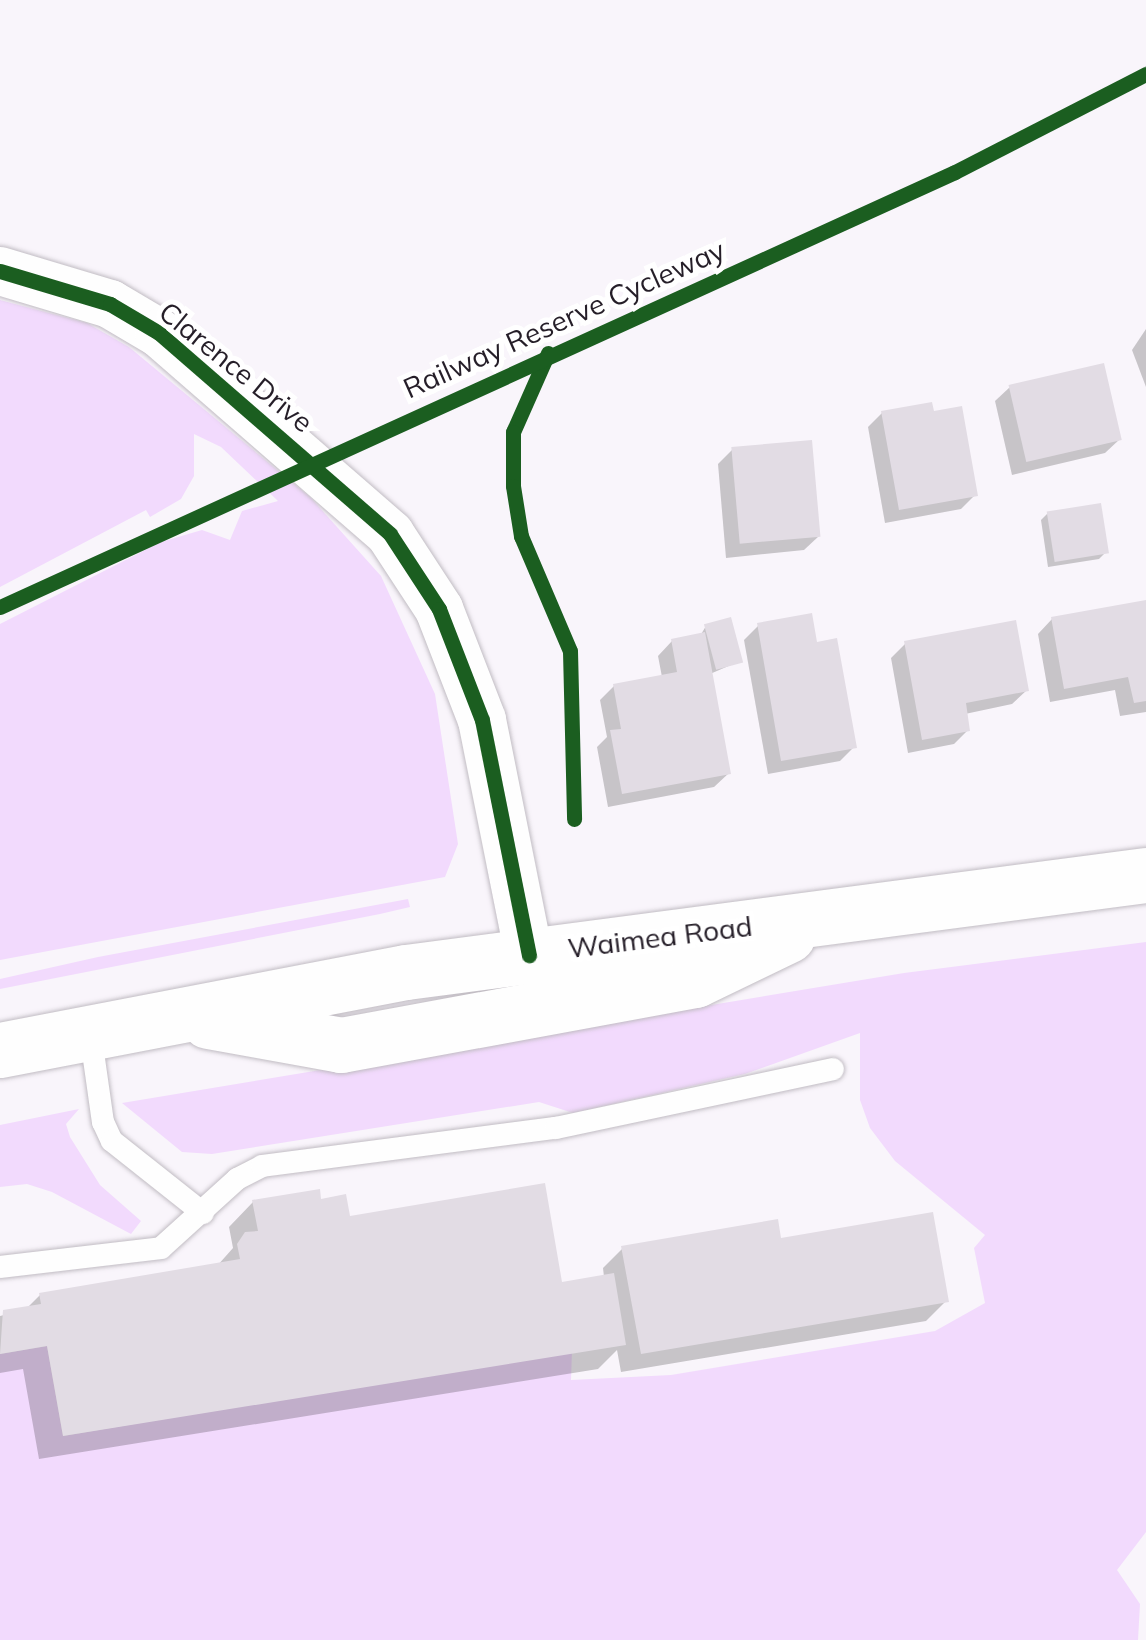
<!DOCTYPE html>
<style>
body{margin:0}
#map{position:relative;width:1146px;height:1640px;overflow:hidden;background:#f9f5fb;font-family:Mulish,sans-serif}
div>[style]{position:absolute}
.green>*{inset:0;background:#f2dafd}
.shadow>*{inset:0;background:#0003}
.building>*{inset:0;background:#e2dce4;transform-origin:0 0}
.roads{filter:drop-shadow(0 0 2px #c1bcc3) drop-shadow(0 0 2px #c1bcc3)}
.lane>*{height:22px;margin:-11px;padding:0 11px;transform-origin:11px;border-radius:11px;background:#fefefe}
.street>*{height:48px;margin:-24px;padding:0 24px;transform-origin:24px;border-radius:24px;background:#fefefe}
.secondary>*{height:55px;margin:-27.5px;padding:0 27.5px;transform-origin:27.5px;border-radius:27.5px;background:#fefefe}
.cycleway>*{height:15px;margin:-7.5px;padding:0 7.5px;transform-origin:7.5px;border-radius:7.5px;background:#1b5e20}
span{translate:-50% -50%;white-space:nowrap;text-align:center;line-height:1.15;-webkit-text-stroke:10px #fff;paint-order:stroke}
.street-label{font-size:28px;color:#251e28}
</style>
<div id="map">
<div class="green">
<div style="clip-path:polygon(0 300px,87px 323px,129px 347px,311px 498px,381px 576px,435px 694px,458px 844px,445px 877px,0 960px,0 624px,161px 542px,202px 530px,230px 540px,242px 511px,278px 501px,221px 447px,194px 434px,194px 476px,181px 499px,150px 517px,146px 510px,0 587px)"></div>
<div style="clip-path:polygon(408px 899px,410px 907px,380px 914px,0 989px,0 979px,98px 957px)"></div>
<div style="clip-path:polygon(1146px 942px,1146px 1532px,1117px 1570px,1140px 1604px,1138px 1640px,0 1640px,0 1354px,47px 1346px,63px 1436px,572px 1350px,571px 1380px,671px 1375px,935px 1331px,985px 1303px,974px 1248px,985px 1235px,895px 1161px,870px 1128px,860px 1100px,860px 1033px,745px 1074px,573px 1113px,539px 1102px,212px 1154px,182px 1152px,122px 1103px,904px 973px)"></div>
<div style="clip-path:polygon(79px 1109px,66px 1124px,70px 1137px,100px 1185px,141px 1221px,131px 1234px,52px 1192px,27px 1184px,0 1187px,0 1125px)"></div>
</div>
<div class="shadow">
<div style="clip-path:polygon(1146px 329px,1146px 387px,1132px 350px)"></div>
<div style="clip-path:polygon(1010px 387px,1120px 439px,1105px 453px,1012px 475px,995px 401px)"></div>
<div style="clip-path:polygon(882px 413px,975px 495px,961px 509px,885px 523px,868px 427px)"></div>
<div style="clip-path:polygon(732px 450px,819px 536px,804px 550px,726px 558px,718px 464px)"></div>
<div style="clip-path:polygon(1048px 513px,1106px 552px,1099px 559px,1048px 567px,1041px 520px)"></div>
<div style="clip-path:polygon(1146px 602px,1146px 712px,1120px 716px,1115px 690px,1050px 702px,1038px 634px,1052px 619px)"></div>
<div style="clip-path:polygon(706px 626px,740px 661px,710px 674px,729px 773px,714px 787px,608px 807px,597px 747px,607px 737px,600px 700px,614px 686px,662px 677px,658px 656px,672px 641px,700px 636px)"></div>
<div style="clip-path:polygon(758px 626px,815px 645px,854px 747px,840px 761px,768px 774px,744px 640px)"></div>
<div style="clip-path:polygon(905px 644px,1027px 690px,1012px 704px,965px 714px,968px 730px,954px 744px,908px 753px,891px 658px)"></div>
<div style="clip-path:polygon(253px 1202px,319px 1202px,348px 1218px,560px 1285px,604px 1277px,603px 1268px,623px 1248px,779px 1241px,946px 1301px,926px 1321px,621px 1372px,617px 1350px,598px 1369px,39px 1459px,23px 1369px,0 1373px,0 1316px,25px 1310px,40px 1295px,217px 1266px,233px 1248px,229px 1227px)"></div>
</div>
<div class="building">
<div style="left:1104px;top:363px;width:79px;height:98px;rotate:77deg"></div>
<div style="clip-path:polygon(932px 402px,934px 411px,962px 406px,978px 496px,899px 510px,881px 411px)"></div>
<div style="left:812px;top:440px;width:97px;height:81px;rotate:85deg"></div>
<div style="left:1101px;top:503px;width:51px;height:55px;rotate:81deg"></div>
<div style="clip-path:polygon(1146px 600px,1146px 701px,1134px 703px,1128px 677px,1064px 689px,1051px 617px)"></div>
<div style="clip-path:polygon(812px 613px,817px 642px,837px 638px,857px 748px,781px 761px,757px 623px)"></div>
<div style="left:731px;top:617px;width:47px;height:28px;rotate:75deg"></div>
<div style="clip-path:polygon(1016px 620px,1029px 691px,966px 703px,970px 731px,922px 740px,904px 641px)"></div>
<div style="clip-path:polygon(705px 632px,731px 774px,622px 794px,610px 730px,621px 729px,613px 684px,677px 672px,671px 639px)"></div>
<div style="clip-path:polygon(545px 1183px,562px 1282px,614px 1273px,626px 1345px,63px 1436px,47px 1346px,0 1354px,3px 1310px,41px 1304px,39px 1293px,240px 1259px,237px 1244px,245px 1232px,258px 1231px,252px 1200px,320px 1189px,321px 1199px,346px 1194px,350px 1216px)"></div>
<div style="clip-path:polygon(933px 1212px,949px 1302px,641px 1354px,621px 1246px,778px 1219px,781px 1238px)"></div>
</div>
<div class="roads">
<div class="lane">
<div style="left:90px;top:1031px;width:92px;rotate:81.9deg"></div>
<div style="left:103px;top:1122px;width:21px;rotate:65deg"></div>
<div style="left:112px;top:1141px;width:116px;rotate:38.4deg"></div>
<div style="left:0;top:1267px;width:162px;rotate:-6.7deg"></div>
<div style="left:161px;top:1248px;width:103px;rotate:-42.2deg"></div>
<div style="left:237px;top:1179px;width:28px;rotate:-27deg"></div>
<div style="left:262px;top:1166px;width:296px;rotate:-7.4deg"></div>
<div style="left:556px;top:1128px;width:283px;rotate:-12deg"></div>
</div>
<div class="street">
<div style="left:0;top:271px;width:115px;rotate:16.7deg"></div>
<div style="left:110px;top:304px;width:57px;rotate:30.6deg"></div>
<div style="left:159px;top:333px;width:306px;rotate:41deg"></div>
<div style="left:390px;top:534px;width:90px;rotate:56.8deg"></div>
<div style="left:439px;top:609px;width:119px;rotate:68.8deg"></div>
<div style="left:482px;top:720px;width:240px;rotate:78.7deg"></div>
</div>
<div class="secondary">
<div style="left:208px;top:1021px;width:135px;rotate:10.2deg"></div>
<div style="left:341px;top:1045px;width:360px;rotate:-10.4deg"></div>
<div style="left:695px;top:980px;width:103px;rotate:-25.8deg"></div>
<div style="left:0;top:1050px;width:413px;rotate:-10.9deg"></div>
<div style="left:406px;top:972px;width:746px;rotate:-7.47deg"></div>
</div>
</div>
<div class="cycleway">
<div style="left:0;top:271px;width:115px;rotate:16.7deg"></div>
<div style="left:110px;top:304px;width:57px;rotate:30.6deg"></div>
<div style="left:159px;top:333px;width:306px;rotate:41deg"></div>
<div style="left:390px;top:534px;width:90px;rotate:56.8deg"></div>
<div style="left:439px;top:609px;width:119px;rotate:68.8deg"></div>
<div style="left:482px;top:720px;width:240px;rotate:78.7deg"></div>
<div style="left:548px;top:353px;width:86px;rotate:113.9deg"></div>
<div style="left:513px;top:432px;width:54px;rotate:90deg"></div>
<div style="left:513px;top:486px;width:51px;rotate:80.9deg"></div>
<div style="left:521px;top:536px;width:125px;rotate:66.9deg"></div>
<div style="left:570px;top:651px;width:168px;rotate:88.6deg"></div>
<div style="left:0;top:607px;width:1049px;rotate:-24.49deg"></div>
<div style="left:955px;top:172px;width:215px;rotate:-27.2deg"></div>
</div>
<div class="street-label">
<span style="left:564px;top:319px;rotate:-24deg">Railway Reserve Cycleway</span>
<span style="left:236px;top:367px;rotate:39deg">Clarence Drive</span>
<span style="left:660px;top:937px;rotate:-7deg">Waimea Road</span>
</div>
</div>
